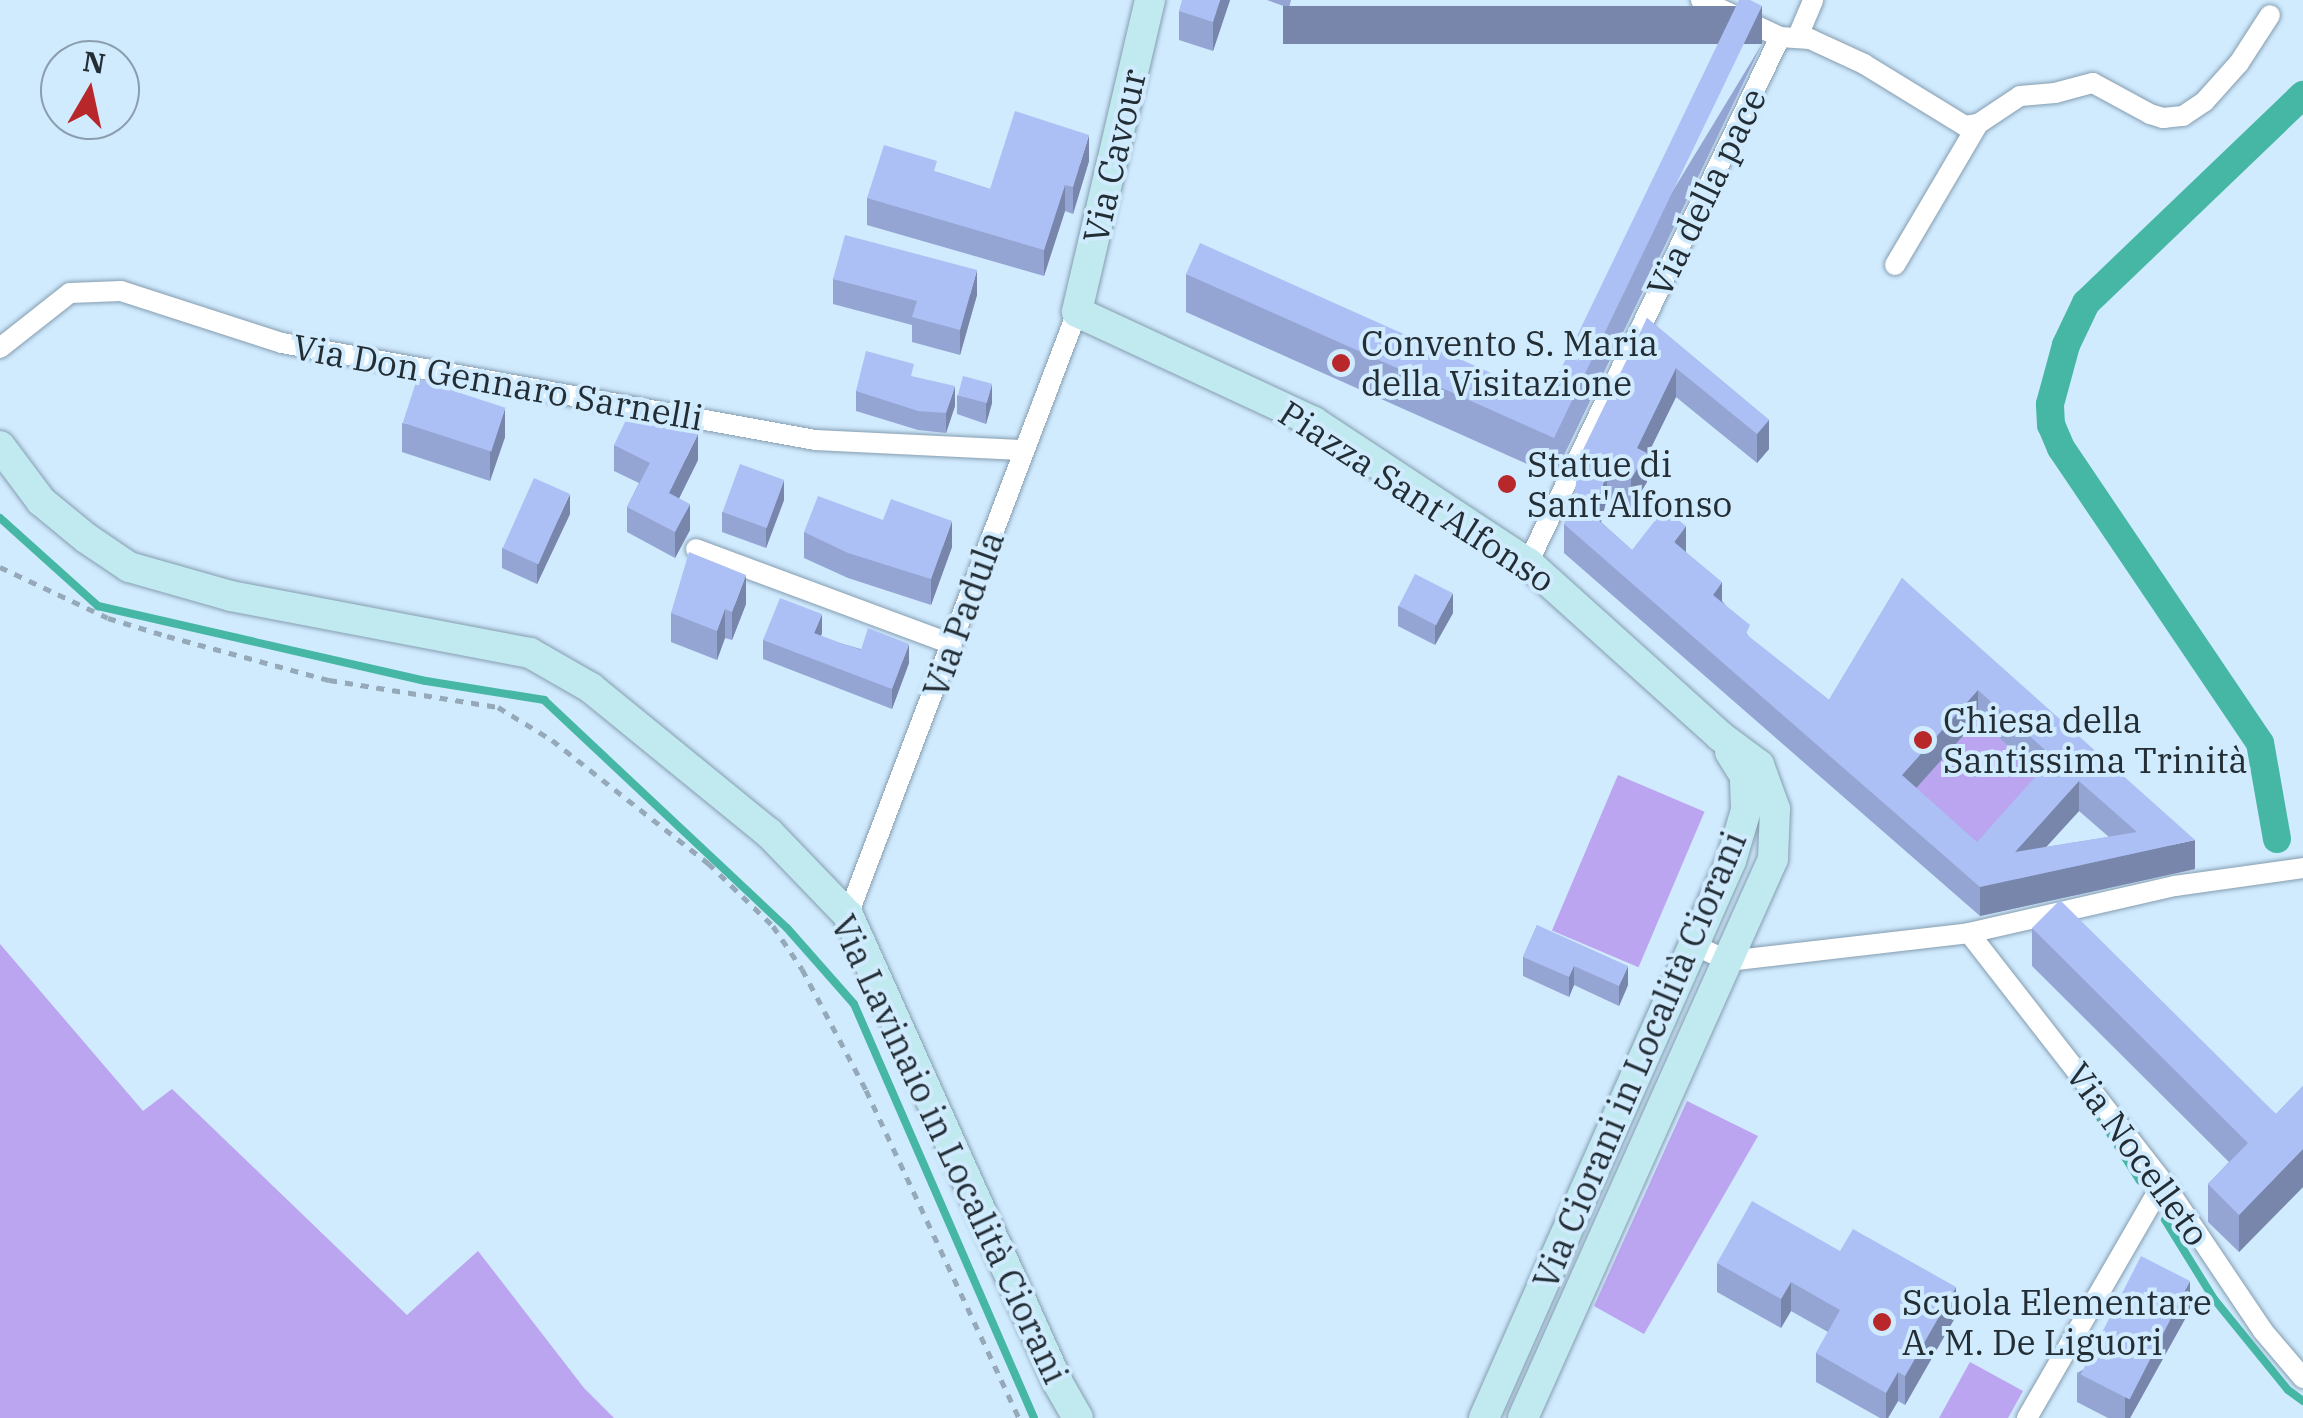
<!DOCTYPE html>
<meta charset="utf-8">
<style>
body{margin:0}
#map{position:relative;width:2303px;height:1418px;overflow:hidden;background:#d0eafe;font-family:"IBM Plex Serif",serif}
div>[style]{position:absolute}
.green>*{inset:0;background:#bba4f0;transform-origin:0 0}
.stream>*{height:8px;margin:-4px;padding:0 4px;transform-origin:4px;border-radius:4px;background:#46b6a5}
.canal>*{height:28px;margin:-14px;padding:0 14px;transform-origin:14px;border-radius:14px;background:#46b6a5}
.path>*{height:5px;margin-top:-2.5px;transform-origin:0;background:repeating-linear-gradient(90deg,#95a9b9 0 8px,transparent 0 16px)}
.roads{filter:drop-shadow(0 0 2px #859daf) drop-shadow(0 0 2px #859daf)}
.street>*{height:20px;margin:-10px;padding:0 10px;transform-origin:10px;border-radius:10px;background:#fff}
.secondary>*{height:30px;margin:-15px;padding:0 15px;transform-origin:15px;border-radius:15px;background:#c1e9f0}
.wall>*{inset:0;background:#95a5d3}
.shaded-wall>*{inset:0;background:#7986ac;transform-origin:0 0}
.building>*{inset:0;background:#adc0f5;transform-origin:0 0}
.dots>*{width:28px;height:28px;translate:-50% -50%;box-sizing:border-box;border:5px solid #d0eafe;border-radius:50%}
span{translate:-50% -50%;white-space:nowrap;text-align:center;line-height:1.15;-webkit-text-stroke:8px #d0eafe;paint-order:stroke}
.street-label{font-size:35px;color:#232d34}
.poi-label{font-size:35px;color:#232d34}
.left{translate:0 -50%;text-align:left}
.north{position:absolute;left:40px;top:40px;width:100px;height:100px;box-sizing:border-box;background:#d0eafe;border:2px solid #8b9ead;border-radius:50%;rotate:9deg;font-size:28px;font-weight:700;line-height:40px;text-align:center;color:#232d34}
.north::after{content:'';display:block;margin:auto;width:35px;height:45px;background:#b8282b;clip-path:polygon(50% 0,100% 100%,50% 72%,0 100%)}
</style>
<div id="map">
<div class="green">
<div style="left:1978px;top:719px;width:101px;height:114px;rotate:42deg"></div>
<div style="left:1618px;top:775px;width:94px;height:169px;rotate:23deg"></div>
<div style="clip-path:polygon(0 944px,143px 1111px,172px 1089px,407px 1315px,478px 1251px,584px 1388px,614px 1418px,0 1418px)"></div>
<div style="clip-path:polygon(1687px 1101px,1758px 1136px,1644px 1334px,1594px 1306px)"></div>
<div style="clip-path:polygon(1970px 1362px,2023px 1391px,2008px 1418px,1939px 1418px)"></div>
</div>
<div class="stream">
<div style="left:0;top:518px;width:132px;rotate:41.9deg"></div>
<div style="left:98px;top:606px;width:336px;rotate:12.9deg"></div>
<div style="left:426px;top:681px;width:120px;rotate:9.1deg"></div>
<div style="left:544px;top:700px;width:333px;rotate:43.2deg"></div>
<div style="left:787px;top:928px;width:101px;rotate:48.6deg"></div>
<div style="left:854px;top:1004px;width:451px;rotate:66.5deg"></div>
<div style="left:2097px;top:1113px;width:80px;rotate:57.7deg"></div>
<div style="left:2165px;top:1220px;width:93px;rotate:58.2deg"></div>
<div style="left:2214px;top:1299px;width:117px;rotate:50.9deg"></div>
<div style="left:2288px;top:1390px;width:19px;rotate:36deg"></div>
</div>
<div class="canal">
<div style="left:2277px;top:839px;width:97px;rotate:-100deg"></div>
<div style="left:2260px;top:743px;width:356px;rotate:-124deg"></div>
<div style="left:2061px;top:448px;width:25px;rotate:-113deg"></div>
<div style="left:2051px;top:425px;width:21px;rotate:-93deg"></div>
<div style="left:2050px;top:404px;width:61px;rotate:-74.8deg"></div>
<div style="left:2066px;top:345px;width:47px;rotate:-64.5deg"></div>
<div style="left:2086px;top:303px;width:301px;rotate:-43.8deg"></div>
</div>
<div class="path">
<div style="left:0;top:567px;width:119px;rotate:25.3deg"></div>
<div style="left:108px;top:618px;width:62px;rotate:17deg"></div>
<div style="left:167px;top:636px;width:168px;rotate:15.2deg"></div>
<div style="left:329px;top:680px;width:171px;rotate:9.1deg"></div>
<div style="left:498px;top:707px;width:63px;rotate:31.4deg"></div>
<div style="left:552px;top:740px;width:199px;rotate:38.3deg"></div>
<div style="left:708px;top:863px;width:91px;rotate:44.1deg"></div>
<div style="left:773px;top:926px;width:52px;rotate:56deg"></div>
<div style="left:802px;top:969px;width:137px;rotate:62.1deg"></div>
<div style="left:866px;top:1090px;width:362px;rotate:65deg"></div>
</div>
<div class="roads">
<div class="street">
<div style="left:1701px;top:0;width:87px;rotate:25.1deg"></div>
<div style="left:1780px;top:37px;width:30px;rotate:4deg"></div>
<div style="left:1810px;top:39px;width:60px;rotate:24.8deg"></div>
<div style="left:1864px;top:64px;width:119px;rotate:31.5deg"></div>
<div style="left:1965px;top:126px;width:13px;rotate:-9deg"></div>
<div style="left:1978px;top:124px;width:50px;rotate:-33.7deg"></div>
<div style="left:2020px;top:96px;width:35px;rotate:-5deg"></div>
<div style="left:2055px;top:93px;width:39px;rotate:-15deg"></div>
<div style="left:2093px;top:83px;width:65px;rotate:28.5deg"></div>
<div style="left:2150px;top:114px;width:14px;rotate:17deg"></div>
<div style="left:2163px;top:118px;width:20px;rotate:-6deg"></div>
<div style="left:2183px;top:116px;width:25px;rotate:-34deg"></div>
<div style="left:2204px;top:102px;width:52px;rotate:-48.1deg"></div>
<div style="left:2239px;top:63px;width:57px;rotate:-57.1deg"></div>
<div style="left:1798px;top:36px;width:39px;rotate:-67deg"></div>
<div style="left:1895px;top:265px;width:164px;rotate:-59.5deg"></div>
<div style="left:0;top:348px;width:89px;rotate:-38.2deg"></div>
<div style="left:70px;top:293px;width:51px;rotate:-2.2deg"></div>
<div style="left:121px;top:291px;width:169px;rotate:17.9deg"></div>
<div style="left:282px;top:343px;width:542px;rotate:10.31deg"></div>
<div style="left:815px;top:440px;width:206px;rotate:2.8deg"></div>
<div style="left:696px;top:549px;width:273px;rotate:20.4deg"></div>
<div style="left:1528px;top:563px;width:583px;rotate:-64.4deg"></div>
<div style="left:848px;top:915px;width:645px;rotate:-69.2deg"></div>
<div style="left:1969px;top:933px;width:316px;rotate:52.1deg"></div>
<div style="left:2163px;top:1182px;width:179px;rotate:56.1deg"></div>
<div style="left:2263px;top:1331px;width:62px;rotate:49.6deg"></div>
<div style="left:1694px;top:945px;width:38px;rotate:25deg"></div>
<div style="left:1728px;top:961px;width:243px;rotate:-6.6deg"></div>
<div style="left:1969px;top:933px;width:211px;rotate:-12.9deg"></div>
<div style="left:2175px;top:886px;width:129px;rotate:-8deg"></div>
<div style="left:2027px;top:1418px;width:272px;rotate:-60deg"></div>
</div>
<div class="secondary">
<div style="left:1150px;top:0;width:320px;rotate:103.2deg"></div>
<div style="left:1077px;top:312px;width:261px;rotate:24.9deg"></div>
<div style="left:1314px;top:422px;width:256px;rotate:33.4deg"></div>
<div style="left:1528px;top:563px;width:258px;rotate:42deg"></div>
<div style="left:1720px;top:736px;width:49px;rotate:36.6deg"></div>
<div style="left:1759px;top:765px;width:47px;rotate:70deg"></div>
<div style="left:1775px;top:809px;width:50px;rotate:92.3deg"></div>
<div style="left:1773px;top:859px;width:612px;rotate:114.1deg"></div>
<div style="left:0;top:446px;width:69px;rotate:53.3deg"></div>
<div style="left:41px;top:501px;width:58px;rotate:39.4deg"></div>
<div style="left:86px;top:538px;width:52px;rotate:34deg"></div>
<div style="left:129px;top:567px;width:106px;rotate:15.9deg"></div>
<div style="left:231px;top:596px;width:304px;rotate:10.8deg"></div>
<div style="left:530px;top:653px;width:70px;rotate:29.8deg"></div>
<div style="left:591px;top:688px;width:230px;rotate:39.2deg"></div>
<div style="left:769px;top:833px;width:114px;rotate:46.1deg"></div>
<div style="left:848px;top:915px;width:513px;rotate:65.83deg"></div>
<div style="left:1058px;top:1383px;width:40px;rotate:60.3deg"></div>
<div style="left:1484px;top:1418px;width:609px;rotate:-66.09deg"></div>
<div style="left:1731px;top:861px;width:53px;rotate:-73.6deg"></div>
<div style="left:1746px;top:810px;width:34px;rotate:-92deg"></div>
<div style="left:1745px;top:776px;width:28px;rotate:-122deg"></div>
</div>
</div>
<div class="wall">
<div style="clip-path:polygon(1230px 0,1213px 51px,1179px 40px,1179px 11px)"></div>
<div style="clip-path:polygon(1267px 0,1291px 0,1289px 8px)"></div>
<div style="clip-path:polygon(1762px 44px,1554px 476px,1186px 312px,1186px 274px,1547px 398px)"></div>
<div style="clip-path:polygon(1089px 161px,1073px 214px,1065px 211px,1044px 276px,867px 225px,867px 198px,937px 172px,990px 189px)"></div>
<div style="clip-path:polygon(833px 279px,977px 295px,960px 355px,912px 342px,912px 325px,833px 304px)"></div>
<div style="clip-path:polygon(evenodd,1647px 318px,1769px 420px,1769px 449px,1757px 463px,1676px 397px,1647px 456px,1647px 482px,1631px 508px,1607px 498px,1601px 522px,1632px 550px,1686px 552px,1750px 638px,1829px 700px,1902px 578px,2195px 869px,1980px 916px,1564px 553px,1564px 524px,1573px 508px,1647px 318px,1978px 719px,2039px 774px,1977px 842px,1916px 788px,1978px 719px,1647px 318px,2079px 811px,2109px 837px,2046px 847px,2079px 811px)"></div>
<div style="clip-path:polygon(914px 377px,955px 406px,946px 433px,918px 430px,856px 411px,856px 391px)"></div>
<div style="clip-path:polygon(957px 395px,992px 403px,986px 424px,957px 414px)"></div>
<div style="clip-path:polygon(402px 423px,505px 437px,490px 481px,402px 452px)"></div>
<div style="clip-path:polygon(614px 445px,698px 460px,679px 498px,690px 530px,675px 558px,627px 532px,627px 507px,639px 483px,614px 471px)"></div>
<div style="clip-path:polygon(784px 500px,766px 548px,722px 532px,722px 512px)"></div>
<div style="clip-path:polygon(570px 514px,537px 584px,502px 568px,502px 548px)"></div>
<div style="clip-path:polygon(804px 532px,952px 547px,931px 605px,848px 578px,804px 558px)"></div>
<div style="clip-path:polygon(746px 604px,732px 640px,725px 638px,717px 660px,671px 642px,671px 613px)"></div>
<div style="clip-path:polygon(1398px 606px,1453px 613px,1435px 645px,1398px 626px)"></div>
<div style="clip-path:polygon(822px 633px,821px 636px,840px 643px,909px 663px,892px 709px,763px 659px,763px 640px)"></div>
<div style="clip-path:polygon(1537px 925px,1628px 985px,1619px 1006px,1574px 985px,1569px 997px,1523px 976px,1523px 957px)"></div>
<div style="clip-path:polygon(2032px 928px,2276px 1114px,2303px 1086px,2303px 1187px,2239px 1252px,2208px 1222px,2208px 1184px,2229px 1162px,2032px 966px)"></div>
<div style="clip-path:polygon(1717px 1263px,1956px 1316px,1905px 1405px,1898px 1401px,1888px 1418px,1880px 1418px,1816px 1382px,1816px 1353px,1828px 1332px,1791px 1311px,1781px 1328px,1717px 1292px)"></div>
<div style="clip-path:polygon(2190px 1310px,2130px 1418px,2108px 1418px,2077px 1402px,2077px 1373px)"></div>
</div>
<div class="shaded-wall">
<div style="clip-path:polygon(1220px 0,1230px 0,1213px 51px,1213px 22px)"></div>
<div style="left:1762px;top:6px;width:38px;height:479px;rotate:90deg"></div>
<div style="clip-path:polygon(1089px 135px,1089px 161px,1073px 214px,1073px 187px)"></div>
<div style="clip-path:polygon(1065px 185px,1065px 211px,1044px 276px,1044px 250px)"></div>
<div style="clip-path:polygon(977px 270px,977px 295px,960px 355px,960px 330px)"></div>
<div style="clip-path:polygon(1676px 368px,1676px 397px,1647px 456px,1647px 482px,1631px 508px,1631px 479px,1637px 448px)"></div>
<div style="clip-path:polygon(992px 384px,992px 403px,986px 424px,986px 404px)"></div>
<div style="clip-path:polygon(955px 386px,955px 406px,946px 433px,946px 413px)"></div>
<div style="clip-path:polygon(505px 408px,505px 437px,490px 481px,490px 452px)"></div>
<div style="clip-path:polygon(1769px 420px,1769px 449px,1757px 463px,1757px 434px)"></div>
<div style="clip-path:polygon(698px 434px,698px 460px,669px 519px,669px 493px)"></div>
<div style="clip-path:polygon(1607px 469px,1607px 498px,1595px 546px,1595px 517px)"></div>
<div style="clip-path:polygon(784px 480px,784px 500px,766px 548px,766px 528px)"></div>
<div style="clip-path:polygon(570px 494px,570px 514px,537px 584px,537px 565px)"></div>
<div style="clip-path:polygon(690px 504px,690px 530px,675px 558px,675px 532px)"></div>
<div style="clip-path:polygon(952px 521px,952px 547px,931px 605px,931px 579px)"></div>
<div style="clip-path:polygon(1686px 526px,1686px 556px,1674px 542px)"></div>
<div style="clip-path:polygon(746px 575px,746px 604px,732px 640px,732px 612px)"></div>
<div style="clip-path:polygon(1722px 582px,1722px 611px,1713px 595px)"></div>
<div style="clip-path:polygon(1453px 593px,1453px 613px,1435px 645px,1435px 626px)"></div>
<div style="clip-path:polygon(725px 609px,725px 638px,717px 660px,717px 631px)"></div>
<div style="clip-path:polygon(822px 614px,822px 633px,814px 652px,814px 633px)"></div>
<div style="clip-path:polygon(909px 644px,909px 663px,892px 709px,892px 689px)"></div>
<div style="clip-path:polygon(1978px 690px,1978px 719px,1902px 804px,1902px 775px)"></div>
<div style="clip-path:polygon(2079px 781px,2079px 811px,2017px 879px,2195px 840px,2195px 869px,1980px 916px,1980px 887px,2015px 852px)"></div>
<div style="clip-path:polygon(1574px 966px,1574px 985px,1569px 997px,1569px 977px)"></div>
<div style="clip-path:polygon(1628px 966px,1628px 985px,1619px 1006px,1619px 986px)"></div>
<div style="clip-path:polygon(2303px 1149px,2303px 1187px,2239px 1252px,2239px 1215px)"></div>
<div style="clip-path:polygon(2190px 1281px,2190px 1310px,2130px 1418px,2125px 1418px,2125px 1398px)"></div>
<div style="clip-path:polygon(1791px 1282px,1791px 1311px,1781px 1328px,1781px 1299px)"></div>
<div style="clip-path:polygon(1956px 1287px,1956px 1316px,1905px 1405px,1905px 1376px)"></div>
<div style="clip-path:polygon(1898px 1372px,1898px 1401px,1888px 1418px,1886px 1418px,1886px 1393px)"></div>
</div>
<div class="building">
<div style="clip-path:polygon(1182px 0,1220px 0,1213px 22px,1179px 11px)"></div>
<div style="clip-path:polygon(1739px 0,1750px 0,1762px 6px,1554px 438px,1186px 274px,1200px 243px,1547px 398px)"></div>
<div style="clip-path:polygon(1015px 111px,1089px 135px,1073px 187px,1065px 185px,1044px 250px,867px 198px,884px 145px,937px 161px,934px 171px,990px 189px)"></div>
<div style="clip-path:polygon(845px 235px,977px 270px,960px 330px,912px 317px,917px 301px,833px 279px)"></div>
<div style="clip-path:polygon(evenodd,1647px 318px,1769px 420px,1757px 434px,1676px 368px,1637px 448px,1647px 453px,1631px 479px,1607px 469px,1595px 517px,1632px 550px,1664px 509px,1686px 526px,1674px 542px,1722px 582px,1713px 595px,1750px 625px,1746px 634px,1829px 700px,1902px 578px,2195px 840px,1980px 887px,1564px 524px,1573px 508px,1579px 458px,1647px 318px,1978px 690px,2053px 757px,1977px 842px,1902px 775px,1978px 690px,1647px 318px,2079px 781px,2137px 832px,2015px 852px,2079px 781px)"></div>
<div style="clip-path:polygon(866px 351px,914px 364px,911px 376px,955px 386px,946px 413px,918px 411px,856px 391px)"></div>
<div style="left:963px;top:376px;width:30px;height:20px;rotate:15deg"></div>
<div style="left:417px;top:379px;width:93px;height:46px;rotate:18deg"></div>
<div style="clip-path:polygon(634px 403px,698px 434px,669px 493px,690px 504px,675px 532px,627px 507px,650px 463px,614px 445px)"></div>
<div style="left:740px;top:464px;width:47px;height:51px;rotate:20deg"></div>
<div style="left:534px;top:478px;width:39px;height:77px;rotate:24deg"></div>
<div style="clip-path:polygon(818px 496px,883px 520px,891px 499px,952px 521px,931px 579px,848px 553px,804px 532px)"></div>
<div style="clip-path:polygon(689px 552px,746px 575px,732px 612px,725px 609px,717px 631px,671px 613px)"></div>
<div style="left:1415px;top:574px;width:42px;height:36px;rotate:27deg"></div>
<div style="clip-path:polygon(780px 598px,822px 614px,814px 633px,840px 643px,861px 650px,868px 628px,909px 644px,892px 689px,763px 640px)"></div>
<div style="clip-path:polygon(2060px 900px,2276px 1114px,2303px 1086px,2303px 1149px,2239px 1215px,2208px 1184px,2248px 1143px,2032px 928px)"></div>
<div style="clip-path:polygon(1537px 925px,1628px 966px,1619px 986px,1574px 966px,1569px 977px,1523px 957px)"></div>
<div style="clip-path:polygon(1752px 1201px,1840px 1251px,1853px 1229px,1956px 1287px,1905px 1376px,1898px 1372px,1886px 1393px,1816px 1353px,1840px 1310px,1791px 1282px,1781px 1299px,1717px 1263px)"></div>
<div style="left:2141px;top:1256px;width:55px;height:133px;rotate:27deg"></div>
</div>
<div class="dots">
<div style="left:1341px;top:363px;background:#b8282b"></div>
<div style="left:1507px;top:484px;background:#b8282b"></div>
<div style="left:1923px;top:740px;background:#b8282b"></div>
<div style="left:1882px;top:1322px;background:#b8282b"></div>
</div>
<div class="street-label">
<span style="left:1114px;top:156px;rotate:-77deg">Via Cavour</span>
<span style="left:1706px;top:192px;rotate:-64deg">Via della pace</span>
<span style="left:498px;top:382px;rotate:10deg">Via Don Gennaro Sarnelli</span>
<span style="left:1417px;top:496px;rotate:33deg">Piazza Sant'Alfonso</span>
<span style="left:963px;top:614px;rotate:-70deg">Via Padula</span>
<span style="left:1639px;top:1060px;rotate:-67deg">Via Ciorani in Località Ciorani</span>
<span style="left:950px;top:1149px;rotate:65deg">Via Lavinaio in Località Ciorani</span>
<span style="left:2138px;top:1154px;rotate:54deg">Via Nocelleto</span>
</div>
<div class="poi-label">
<span class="left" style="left:1361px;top:363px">Convento S. Maria<br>della Visitazione</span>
<span class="left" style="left:1527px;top:484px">Statue di<br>Sant'Alfonso</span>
<span class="left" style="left:1943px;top:740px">Chiesa della<br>Santissima Trinità</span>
<span class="left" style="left:1902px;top:1322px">Scuola Elementare<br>A. M. De Liguori</span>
</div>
<div class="north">N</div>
</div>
